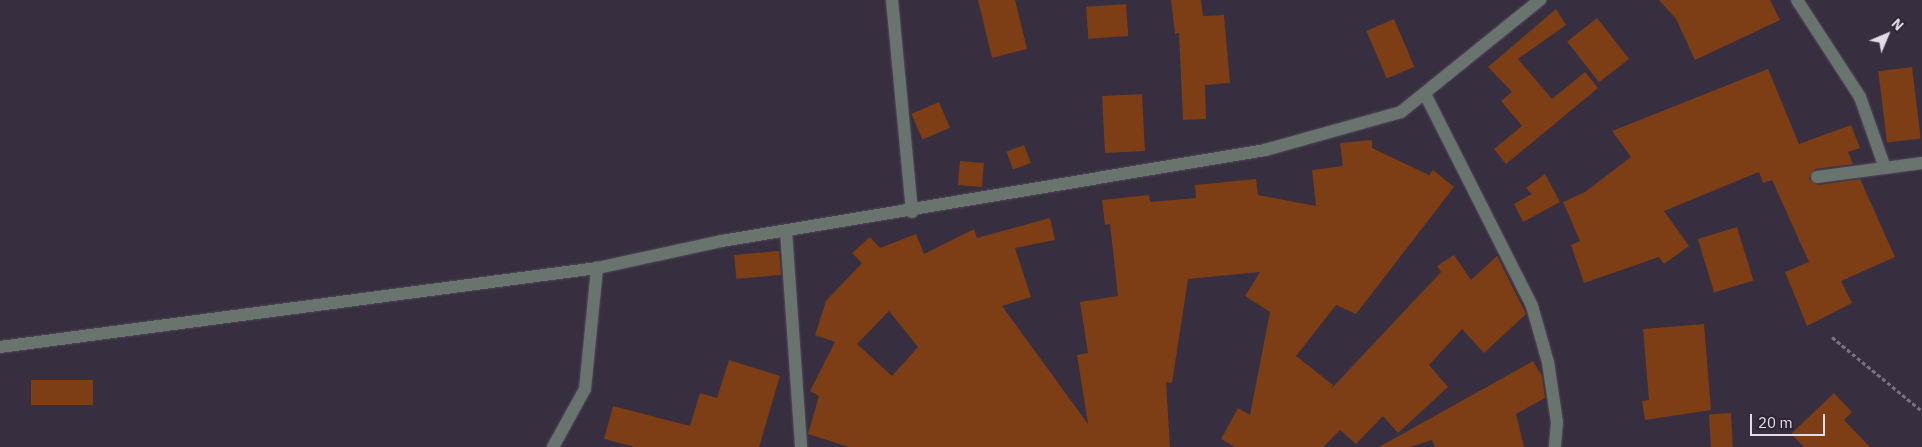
<!DOCTYPE html>
<style>
body{margin:0}
#map{position:relative;width:1922px;height:447px;overflow:hidden;background:#372e3f;font-family:"IBM Plex Sans",sans-serif}
div>[style]{position:absolute}
.building>*{inset:0;background:#7d3d15;transform-origin:0 0}
.path>*{height:3px;margin-top:-1.5px;transform-origin:0;background:repeating-linear-gradient(90deg,#78717f 0 4px,transparent 0 6.5px)}
.roads{filter:drop-shadow(0 0 1px #524a5a) drop-shadow(0 0 1px #524a5a)}
.minor>*{height:12px;margin:-6px;padding:0 6px;transform-origin:6px;border-radius:6px;background:#6a746e}
span{translate:-50% -50%;white-space:nowrap;text-align:center;line-height:1.15;-webkit-text-stroke:4px #2d2435;paint-order:stroke}
.north{position:absolute;left:1862px;top:10px;width:50px;height:50px;-webkit-text-stroke:4px #2d2435;paint-order:stroke;rotate:45deg;font-size:14px;font-weight:700;line-height:20px;text-align:center;color:#e2dce7}
.north::after{content:'';display:block;margin:auto;width:18px;height:22px;background:#e2dce7;clip-path:polygon(50% 0,100% 100%,50% 72%,0 100%)}
.scale{position:absolute;left:1750px;top:414px;width:75px;height:22px;box-sizing:border-box;border:2px solid #e2dce7;border-top:0;padding-left:6px;font-size:15px;line-height:18px;white-space:nowrap;color:#e2dce7;-webkit-text-stroke:4px #2d2435;paint-order:stroke}
</style>
<div id="map">
<div class="building">
<div style="clip-path:polygon(978px 0,1015px 0,1027px 49px,992px 58px)"></div>
<div style="clip-path:polygon(1171px 0,1201px 0,1203px 16px,1224px 15px,1230px 83px,1205px 85px,1206px 119px,1183px 120px,1179px 33px,1175px 34px)"></div>
<div style="clip-path:polygon(1659px 0,1770px 0,1780px 20px,1695px 60px,1676px 19px)"></div>
<div style="left:1126px;top:4px;width:32px;height:40px;rotate:86deg"></div>
<div style="clip-path:polygon(1556px 9px,1566px 25px,1518px 59px,1552px 99px,1585px 72px,1598px 88px,1506px 164px,1494px 149px,1522px 126px,1501px 101px,1512px 92px,1488px 67px)"></div>
<div style="left:1597px;top:18px;width:52px;height:38px;rotate:52deg"></div>
<div style="left:1394px;top:19px;width:52px;height:30px;rotate:67deg"></div>
<div style="left:1912px;top:67px;width:72px;height:34px;rotate:83deg"></div>
<div style="clip-path:polygon(1768px 69px,1799px 144px,1851px 125px,1860px 148px,1848px 152px,1853px 164px,1815px 169px,1809px 179px,1818px 185px,1860px 179px,1895px 257px,1841px 281px,1852px 303px,1807px 326px,1785px 272px,1809px 262px,1772px 180px,1763px 183px,1759px 172px,1664px 211px,1689px 246px,1664px 264px,1659px 257px,1584px 283px,1571px 245px,1580px 241px,1563px 202px,1585px 192px,1631px 157px,1612px 131px)"></div>
<div style="left:1142px;top:94px;width:57px;height:40px;rotate:87deg"></div>
<div style="left:939px;top:102px;width:28px;height:30px;rotate:67deg"></div>
<div style="clip-path:polygon(evenodd,1372px 140px,1372px 148px,1429px 175px,1433px 170px,1454px 187px,1356px 314px,1336px 305px,1296px 356px,1333px 385px,1331px 389px,1441px 272px,1437px 266px,1454px 255px,1471px 280px,1497px 256px,1526px 314px,1484px 353px,1462px 329px,1429px 365px,1448px 387px,1398px 433px,1383px 416px,1356px 444px,1340px 430px,1323px 447px,1235px 447px,1221px 439px,1238px 408px,1250px 415px,1270px 312px,1245px 296px,1260px 272px,1188px 279px,1172px 383px,1166px 382px,1170px 447px,849px 447px,808px 434px,819px 396px,810px 391px,835px 342px,815px 335px,826px 301px,862px 263px,852px 253px,870px 237px,880px 248px,916px 234px,924px 254px,974px 229px,977px 238px,1050px 218px,1055px 240px,1015px 248px,1031px 297px,1002px 306px,1088px 424px,1077px 355px,1088px 353px,1080px 302px,1118px 296px,1110px 224px,1105px 225px,1102px 200px,1149px 195px,1150px 202px,1196px 198px,1195px 185px,1256px 179px,1258px 195px,1316px 206px,1312px 170px,1343px 166px,1340px 143px,1372px 140px,889px 311px,918px 347px,892px 376px,857px 344px,889px 311px)"></div>
<div style="left:1024px;top:145px;width:19px;height:19px;rotate:69deg"></div>
<div style="left:960px;top:161px;width:24px;height:24px;rotate:5deg"></div>
<div style="clip-path:polygon(1545px 174px,1560px 202px,1523px 222px,1514px 204px,1532px 194px,1526px 188px)"></div>
<div style="left:1737px;top:227px;width:56px;height:41px;rotate:73deg"></div>
<div style="left:779px;top:251px;width:24px;height:45px;rotate:85deg"></div>
<div style="clip-path:polygon(1704px 324px,1711px 410px,1645px 420px,1642px 401px,1649px 400px,1643px 329px)"></div>
<div style="clip-path:polygon(729px 360px,780px 376px,759px 447px,635px 447px,604px 439px,613px 406px,690px 426px,700px 393px,717px 398px)"></div>
<div style="clip-path:polygon(1533px 361px,1542px 376px,1545px 398px,1516px 414px,1524px 447px,1435px 447px,1432px 440px,1410px 447px,1379px 447px)"></div>
<div style="left:93px;top:380px;width:25px;height:62px;rotate:90deg"></div>
<div style="clip-path:polygon(1834px 393px,1852px 412px,1844px 420px,1870px 447px,1804px 447px,1791px 434px)"></div>
<div style="left:1731px;top:413px;width:34px;height:22px;rotate:87deg"></div>
</div>
<div class="path">
<div style="left:1832px;top:337px;width:117px;rotate:39.4deg"></div>
</div>
<div class="roads">
<div class="minor">
<div style="left:892px;top:0;width:213px;rotate:84.6deg"></div>
<div style="left:1797px;top:0;width:116px;rotate:57deg"></div>
<div style="left:1860px;top:97px;width:75px;rotate:70.6deg"></div>
<div style="left:1426px;top:96px;width:235px;rotate:63.2deg"></div>
<div style="left:1532px;top:306px;width:58px;rotate:74.1deg"></div>
<div style="left:1548px;top:362px;width:61px;rotate:81.5deg"></div>
<div style="left:1557px;top:422px;width:25px;rotate:95deg"></div>
<div style="left:1817px;top:177px;width:106px;rotate:-7.6deg"></div>
<div style="left:786px;top:231px;width:217px;rotate:86deg"></div>
<div style="left:0;top:347px;width:602px;rotate:-7.54deg"></div>
<div style="left:597px;top:268px;width:128px;rotate:-12.2deg"></div>
<div style="left:722px;top:241px;width:551px;rotate:-9.51deg"></div>
<div style="left:1265px;top:150px;width:141px;rotate:-15.6deg"></div>
<div style="left:1401px;top:112px;width:179px;rotate:-38.9deg"></div>
<div style="left:553px;top:447px;width:66px;rotate:-61.1deg"></div>
<div style="left:585px;top:389px;width:122px;rotate:-84.3deg"></div>
</div>
</div>
<div class="north">N</div>
<div class="scale">20 m</div>
</div>
